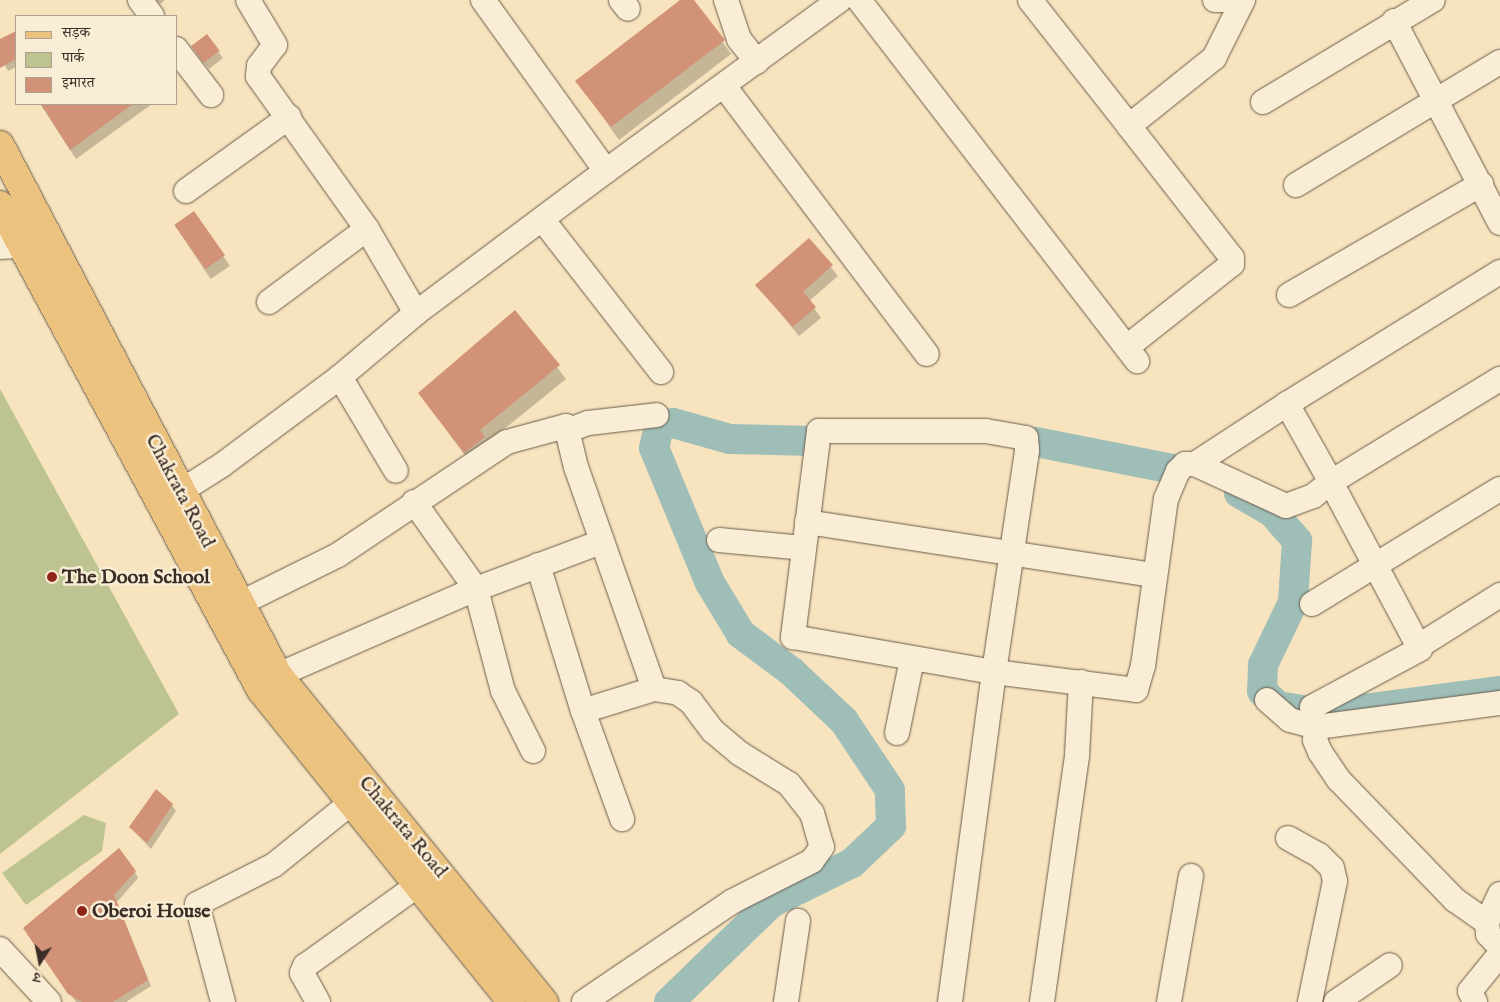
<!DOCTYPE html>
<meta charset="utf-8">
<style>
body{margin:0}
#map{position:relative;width:1500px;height:1002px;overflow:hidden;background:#f7e4be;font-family:"IM FELL English","Noto Serif Devanagari",serif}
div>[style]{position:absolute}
.green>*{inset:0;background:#bdc491}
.shadow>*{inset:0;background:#0003;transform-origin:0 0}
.river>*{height:30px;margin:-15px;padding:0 15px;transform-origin:15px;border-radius:15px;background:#9ebeb7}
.building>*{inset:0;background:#d29277;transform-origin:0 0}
.roads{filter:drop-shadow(0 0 1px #695b4c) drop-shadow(0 0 1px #695b4c)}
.minor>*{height:24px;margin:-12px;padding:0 12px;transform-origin:12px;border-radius:12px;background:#faedd5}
.major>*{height:28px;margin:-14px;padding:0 14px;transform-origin:14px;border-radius:14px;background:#ecc27f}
.dots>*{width:14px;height:14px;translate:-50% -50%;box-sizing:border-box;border:2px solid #faedd5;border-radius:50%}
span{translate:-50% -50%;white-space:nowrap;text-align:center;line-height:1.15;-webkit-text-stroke:5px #faedd5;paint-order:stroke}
.street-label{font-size:20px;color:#3a2d26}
.poi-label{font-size:20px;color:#3a2d26;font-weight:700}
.left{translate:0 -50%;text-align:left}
.legend{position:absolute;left:15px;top:15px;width:162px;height:90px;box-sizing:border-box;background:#faedd5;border:1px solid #ada08f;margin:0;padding:6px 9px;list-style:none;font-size:15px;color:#3a2d26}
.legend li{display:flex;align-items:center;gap:10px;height:25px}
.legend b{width:25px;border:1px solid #ada08f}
.north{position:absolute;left:15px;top:937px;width:50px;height:50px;-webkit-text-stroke:4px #faedd5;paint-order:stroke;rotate:191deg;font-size:14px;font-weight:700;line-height:20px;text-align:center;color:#3a2d26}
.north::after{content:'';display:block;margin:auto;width:18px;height:22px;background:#3a2d26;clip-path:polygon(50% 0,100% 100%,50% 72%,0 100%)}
</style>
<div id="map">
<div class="green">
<div style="clip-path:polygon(0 389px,179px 714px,0 854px)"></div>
<div style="clip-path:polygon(84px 815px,106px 823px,102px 851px,26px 905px,2px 873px)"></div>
</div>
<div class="shadow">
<div style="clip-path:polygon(156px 0,165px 0,160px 4px)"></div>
<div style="clip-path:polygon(682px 0,693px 0,731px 54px,619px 140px,577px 81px)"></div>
<div style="clip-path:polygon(16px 32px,16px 67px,8px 71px,0 56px,0 40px)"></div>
<div style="clip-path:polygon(206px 35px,223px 58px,209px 69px,196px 53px)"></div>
<div style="clip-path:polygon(40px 104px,152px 104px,76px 159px)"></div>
<div style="left:194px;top:213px;width:64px;height:23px;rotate:56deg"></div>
<div style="clip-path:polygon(809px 240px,838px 276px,809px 301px,821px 318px,799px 336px,757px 285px)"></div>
<div style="clip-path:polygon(515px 312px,566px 379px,487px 443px,472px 465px,420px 394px)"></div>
<div style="clip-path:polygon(172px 805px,176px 811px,151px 849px,130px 827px)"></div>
<div style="clip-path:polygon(135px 872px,138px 878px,117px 902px,151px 986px,126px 1002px,76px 1002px,28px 935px)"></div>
</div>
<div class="river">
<div style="left:1036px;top:442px;width:139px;rotate:11.2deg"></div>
<div style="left:1239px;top:493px;width:39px;rotate:30deg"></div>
<div style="left:1273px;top:513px;width:37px;rotate:49deg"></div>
<div style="left:1297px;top:541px;width:61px;rotate:93.8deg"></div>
<div style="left:1293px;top:602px;width:70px;rotate:115.5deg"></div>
<div style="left:1263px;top:665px;width:26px;rotate:92deg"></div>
<div style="left:1262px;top:691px;width:22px;rotate:43deg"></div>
<div style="left:1278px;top:706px;width:48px;rotate:9.7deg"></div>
<div style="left:1325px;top:714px;width:177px;rotate:-7.5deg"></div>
<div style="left:669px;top:1002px;width:142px;rotate:-44.1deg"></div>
<div style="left:771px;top:903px;width:90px;rotate:-26.3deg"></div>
<div style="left:852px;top:863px;width:54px;rotate:-43.5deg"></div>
<div style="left:891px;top:826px;width:36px;rotate:-92deg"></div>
<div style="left:890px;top:790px;width:83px;rotate:-123.7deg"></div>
<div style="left:844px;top:721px;width:71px;rotate:-136.7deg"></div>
<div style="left:792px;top:672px;width:64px;rotate:-143.3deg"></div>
<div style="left:741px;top:634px;width:60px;rotate:-121.3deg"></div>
<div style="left:710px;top:583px;width:146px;rotate:-112.5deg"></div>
<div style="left:654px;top:448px;width:23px;rotate:-77deg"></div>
<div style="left:659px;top:426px;width:14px;rotate:-12deg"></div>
<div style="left:673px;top:423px;width:59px;rotate:15.7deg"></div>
<div style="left:730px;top:439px;width:83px;rotate:1.4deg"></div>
</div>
<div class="building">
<div style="clip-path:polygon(680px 0,694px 0,725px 40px,611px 127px,575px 81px)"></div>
<div style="clip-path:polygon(16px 31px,16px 59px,0 68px,0 39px)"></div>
<div style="left:207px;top:34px;width:21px;height:20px;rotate:53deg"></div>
<div style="clip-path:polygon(41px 104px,133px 104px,70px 150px)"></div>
<div style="left:194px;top:211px;width:54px;height:24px;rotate:55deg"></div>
<div style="clip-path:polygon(809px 238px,833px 265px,803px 292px,816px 307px,793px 327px,755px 285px)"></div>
<div style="clip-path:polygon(515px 310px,560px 365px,480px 430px,485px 437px,464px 453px,418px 393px)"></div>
<div style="clip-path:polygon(156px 789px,173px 804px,147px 843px,129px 827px)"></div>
<div style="clip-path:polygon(119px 848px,136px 871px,114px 895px,148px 980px,113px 1002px,82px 1002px,68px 994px,23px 928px)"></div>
</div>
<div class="roads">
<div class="minor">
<div style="left:140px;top:0;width:20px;rotate:53deg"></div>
<div style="left:621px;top:0;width:11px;rotate:52deg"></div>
<div style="left:726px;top:0;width:41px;rotate:71.6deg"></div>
<div style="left:739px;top:39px;width:29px;rotate:52deg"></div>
<div style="left:859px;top:0;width:456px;rotate:52.4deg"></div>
<div style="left:1030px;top:0;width:160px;rotate:51.8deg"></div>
<div style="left:1215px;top:0;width:19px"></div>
<div style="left:1394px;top:21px;width:228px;rotate:62.3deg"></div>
<div style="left:176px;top:49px;width:58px;rotate:52.7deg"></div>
<div style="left:724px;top:86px;width:336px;rotate:52.9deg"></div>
<div style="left:1263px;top:102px;width:198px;rotate:-31deg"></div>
<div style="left:606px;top:171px;width:290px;rotate:-36.2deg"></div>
<div style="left:1296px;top:185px;width:238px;rotate:-31.1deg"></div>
<div style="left:186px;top:191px;width:127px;rotate:-35.7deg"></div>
<div style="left:542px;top:219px;width:194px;rotate:52.1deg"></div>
<div style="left:0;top:247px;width:21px;rotate:-3deg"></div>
<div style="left:1289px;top:295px;width:222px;rotate:-30deg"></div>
<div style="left:269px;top:302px;width:122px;rotate:-36.7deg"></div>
<div style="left:416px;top:313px;width:237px;rotate:-36.8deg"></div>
<div style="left:606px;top:171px;width:211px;rotate:-125.7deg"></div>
<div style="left:1127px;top:347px;width:134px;rotate:-38.3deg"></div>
<div style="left:1232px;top:264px;width:6px;rotate:-90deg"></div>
<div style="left:1232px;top:258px;width:167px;rotate:-128deg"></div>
<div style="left:1129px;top:126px;width:109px;rotate:-38.7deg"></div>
<div style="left:1214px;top:58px;width:65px;rotate:-63.4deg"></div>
<div style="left:340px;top:377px;width:109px;rotate:59.2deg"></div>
<div style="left:567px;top:431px;width:22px;rotate:-21deg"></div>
<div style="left:588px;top:423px;width:69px;rotate:-6.6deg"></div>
<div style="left:1195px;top:464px;width:110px;rotate:-33.1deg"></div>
<div style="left:167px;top:500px;width:65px;rotate:-32.5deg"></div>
<div style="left:222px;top:465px;width:147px;rotate:-36.7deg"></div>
<div style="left:340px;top:377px;width:99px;rotate:-40.1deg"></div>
<div style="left:416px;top:313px;width:97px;rotate:-120.3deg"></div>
<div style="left:367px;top:229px;width:188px;rotate:-125.5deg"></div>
<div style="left:258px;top:76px;width:10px;rotate:-84deg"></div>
<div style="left:259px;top:66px;width:26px;rotate:-53deg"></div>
<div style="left:275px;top:45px;width:52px;rotate:-121deg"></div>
<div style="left:414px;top:502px;width:107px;rotate:54.5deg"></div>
<div style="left:476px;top:589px;width:106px;rotate:75.2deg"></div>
<div style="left:503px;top:691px;width:67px;rotate:63.4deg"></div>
<div style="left:807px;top:522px;width:351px;rotate:8.7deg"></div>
<div style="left:719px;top:540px;width:84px;rotate:5.4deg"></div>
<div style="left:538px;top:565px;width:153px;rotate:72.9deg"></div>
<div style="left:583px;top:711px;width:74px;rotate:-17.2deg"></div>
<div style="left:239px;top:604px;width:110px;rotate:-26.3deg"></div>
<div style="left:338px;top:555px;width:203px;rotate:-33.8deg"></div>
<div style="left:507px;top:442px;width:61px;rotate:-15.2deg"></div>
<div style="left:566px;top:426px;width:42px;rotate:76.3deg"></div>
<div style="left:576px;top:467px;width:235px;rotate:70.6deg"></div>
<div style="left:654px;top:689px;width:24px;rotate:9deg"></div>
<div style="left:678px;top:693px;width:16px;rotate:35deg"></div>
<div style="left:691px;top:702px;width:36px;rotate:53deg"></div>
<div style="left:713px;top:731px;width:34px;rotate:40deg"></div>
<div style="left:739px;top:753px;width:59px;rotate:31.8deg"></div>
<div style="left:789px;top:784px;width:37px;rotate:52deg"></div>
<div style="left:812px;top:813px;width:35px;rotate:74deg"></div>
<div style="left:822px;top:847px;width:17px;rotate:126deg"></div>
<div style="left:812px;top:861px;width:89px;rotate:153.1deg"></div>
<div style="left:733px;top:901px;width:180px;rotate:145.9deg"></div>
<div style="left:1312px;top:604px;width:220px;rotate:-31.5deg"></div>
<div style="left:1419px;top:646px;width:96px;rotate:-32.2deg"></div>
<div style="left:278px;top:675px;width:216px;rotate:-23.5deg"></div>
<div style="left:476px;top:589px;width:134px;rotate:-20.6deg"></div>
<div style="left:1267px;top:700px;width:30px;rotate:41deg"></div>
<div style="left:1290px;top:720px;width:28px;rotate:15deg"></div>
<div style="left:1317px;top:727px;width:185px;rotate:-7.5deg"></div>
<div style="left:1312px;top:707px;width:123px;rotate:-28.2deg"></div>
<div style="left:1420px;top:649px;width:189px;rotate:-118.1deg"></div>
<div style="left:1331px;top:482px;width:198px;rotate:-31.4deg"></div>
<div style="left:583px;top:711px;width:115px;rotate:70.1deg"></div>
<div style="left:1317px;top:727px;width:13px;rotate:99deg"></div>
<div style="left:1315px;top:740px;width:13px;rotate:67deg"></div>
<div style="left:1320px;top:752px;width:34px;rotate:56deg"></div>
<div style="left:1339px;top:780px;width:167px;rotate:46deg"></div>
<div style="left:1455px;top:900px;width:39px;rotate:35deg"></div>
<div style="left:897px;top:733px;width:76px;rotate:-78.5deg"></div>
<div style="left:1288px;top:838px;width:35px;rotate:29deg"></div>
<div style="left:1319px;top:855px;width:18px;rotate:45deg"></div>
<div style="left:1332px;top:868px;width:13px;rotate:77deg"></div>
<div style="left:1335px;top:881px;width:124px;rotate:101.7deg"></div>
<div style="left:1500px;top:894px;width:31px;rotate:115deg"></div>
<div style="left:1487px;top:922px;width:12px;rotate:85deg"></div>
<div style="left:1488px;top:934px;width:18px;rotate:47deg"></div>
<div style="left:0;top:949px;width:72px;rotate:47.2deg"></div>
<div style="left:223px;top:1002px;width:101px;rotate:-104.9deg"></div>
<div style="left:197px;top:904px;width:86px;rotate:-26.9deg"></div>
<div style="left:274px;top:865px;width:100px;rotate:-38.9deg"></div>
<div style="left:318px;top:1002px;width:33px;rotate:-119deg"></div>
<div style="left:302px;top:973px;width:8px;rotate:-67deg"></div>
<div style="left:305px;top:966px;width:139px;rotate:-35.6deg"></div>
<div style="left:786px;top:1002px;width:82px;rotate:-81.6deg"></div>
<div style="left:950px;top:1002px;width:333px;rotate:-82.4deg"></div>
<div style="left:994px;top:672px;width:224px;rotate:-81.5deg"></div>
<div style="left:1027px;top:450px;width:12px;rotate:-95deg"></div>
<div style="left:1026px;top:438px;width:41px;rotate:-170.1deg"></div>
<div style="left:986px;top:431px;width:167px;rotate:180deg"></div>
<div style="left:819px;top:431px;width:208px;rotate:97.2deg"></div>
<div style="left:793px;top:637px;width:204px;rotate:9.9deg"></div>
<div style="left:994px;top:672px;width:143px;rotate:7.2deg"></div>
<div style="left:1136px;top:690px;width:25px;rotate:-74deg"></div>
<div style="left:1143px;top:666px;width:169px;rotate:-82.2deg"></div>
<div style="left:1166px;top:499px;width:30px;rotate:-67deg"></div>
<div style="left:1178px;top:471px;width:10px;rotate:-45deg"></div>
<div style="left:1185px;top:464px;width:10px"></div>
<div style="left:1195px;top:464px;width:100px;rotate:24.8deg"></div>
<div style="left:1286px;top:506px;width:29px;rotate:-20deg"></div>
<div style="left:1313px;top:496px;width:23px;rotate:-38deg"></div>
<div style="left:1331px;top:482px;width:90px;rotate:-119.4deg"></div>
<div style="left:1287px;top:404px;width:251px;rotate:-31.8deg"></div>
<div style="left:1042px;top:1002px;width:249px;rotate:-81.9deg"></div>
<div style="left:1077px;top:755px;width:73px;rotate:-86.9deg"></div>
<div style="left:1169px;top:1002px;width:128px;rotate:-80.1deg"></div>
<div style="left:1336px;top:1002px;width:65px;rotate:-34.4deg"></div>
<div style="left:1475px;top:1002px;width:12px;rotate:-114deg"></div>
<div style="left:1470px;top:991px;width:48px;rotate:-51deg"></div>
</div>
<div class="major">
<div style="left:0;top:145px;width:598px;rotate:62.32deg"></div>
<div style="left:278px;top:675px;width:422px;rotate:50.9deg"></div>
<div style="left:0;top:205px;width:551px;rotate:61.71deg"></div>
<div style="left:261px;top:690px;width:400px;rotate:51.2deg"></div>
</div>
</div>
<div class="dots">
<div style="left:52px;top:577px;background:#8f2418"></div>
<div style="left:82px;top:911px;background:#8f2418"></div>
</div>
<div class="street-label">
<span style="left:180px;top:491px;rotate:62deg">Chakrata Road</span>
<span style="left:403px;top:827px;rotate:50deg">Chakrata Road</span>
</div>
<div class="poi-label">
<span class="left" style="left:62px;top:577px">The Doon School</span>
<span class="left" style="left:92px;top:911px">Oberoi House</span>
</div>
<ul class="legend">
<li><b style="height:6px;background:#ecc27f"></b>सड़क</li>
<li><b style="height:14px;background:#bdc491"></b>पार्क</li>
<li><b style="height:14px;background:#d29277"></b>इमारत</li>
</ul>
<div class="north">उ</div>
</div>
